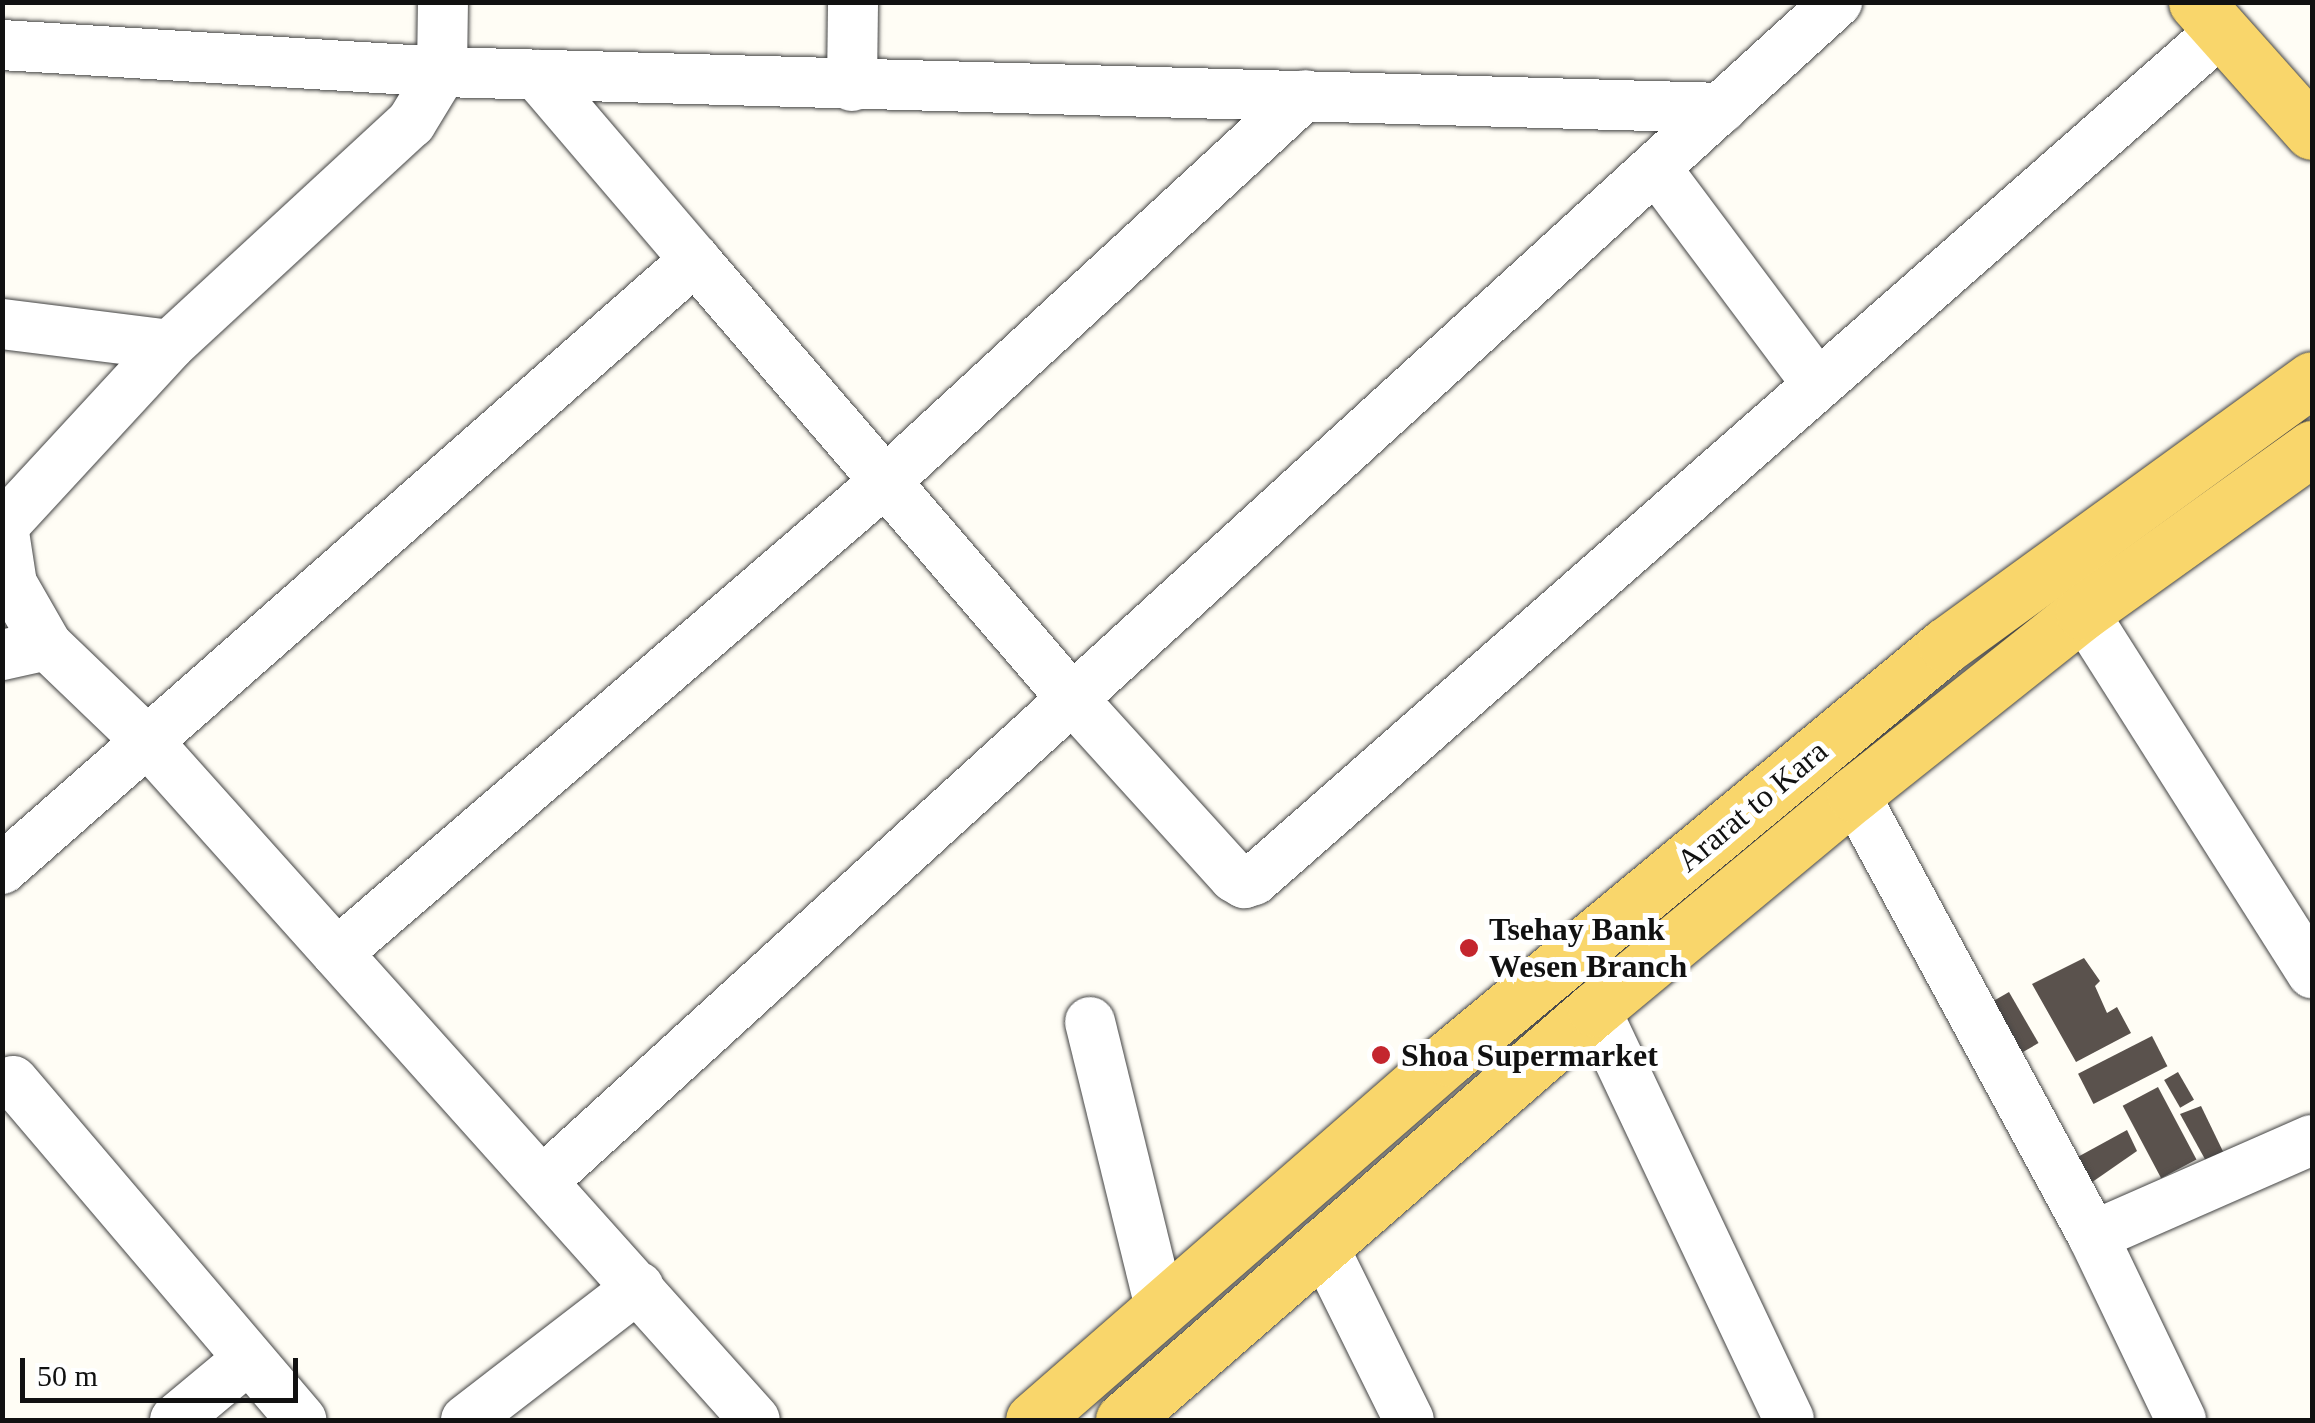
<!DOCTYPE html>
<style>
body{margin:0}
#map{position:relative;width:2315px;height:1423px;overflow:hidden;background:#fffdf5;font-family:Georgia,serif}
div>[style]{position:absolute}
.building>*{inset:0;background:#5a524d;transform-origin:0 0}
.roads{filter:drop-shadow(0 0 2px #444) drop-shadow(0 0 2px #444)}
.minor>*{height:50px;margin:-25px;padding:0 25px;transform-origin:25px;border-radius:25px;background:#fff}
.major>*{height:55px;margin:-27.5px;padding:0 27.5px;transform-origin:27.5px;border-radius:27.5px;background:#f9d66b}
.dots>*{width:28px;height:28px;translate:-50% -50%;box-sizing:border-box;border:5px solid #fff;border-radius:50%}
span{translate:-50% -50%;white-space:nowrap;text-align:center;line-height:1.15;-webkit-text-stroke:10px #fff;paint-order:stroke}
.street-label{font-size:32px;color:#111}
.poi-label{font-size:32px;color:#111;font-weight:700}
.left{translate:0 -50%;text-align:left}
.frame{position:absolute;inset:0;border:5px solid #111;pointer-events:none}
.scale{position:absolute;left:20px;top:1358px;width:278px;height:45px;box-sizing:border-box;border:5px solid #111;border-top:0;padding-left:12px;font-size:30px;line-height:35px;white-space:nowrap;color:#111;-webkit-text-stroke:8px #fff;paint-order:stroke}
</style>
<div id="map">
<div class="building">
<div style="clip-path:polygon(2084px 958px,2100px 981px,2095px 986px,2107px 1013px,2117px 1007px,2131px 1033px,2076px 1062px,2032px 984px)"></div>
<div style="left:2009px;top:992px;width:59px;height:25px;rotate:60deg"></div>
<div style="left:2152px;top:1036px;width:34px;height:83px;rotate:63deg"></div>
<div style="left:2178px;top:1072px;width:32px;height:16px;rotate:60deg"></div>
<div style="left:2158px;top:1087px;width:82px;height:40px;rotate:62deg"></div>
<div style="clip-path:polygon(2201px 1106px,2232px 1170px,2206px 1161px,2180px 1114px)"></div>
<div style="clip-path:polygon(2127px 1130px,2137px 1151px,2088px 1185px,2074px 1159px)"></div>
</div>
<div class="roads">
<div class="minor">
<div style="left:2px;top:45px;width:441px;rotate:3.5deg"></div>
<div style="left:442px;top:72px;width:1280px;rotate:1.61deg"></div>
<div style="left:537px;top:75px;width:243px;rotate:49.5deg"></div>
<div style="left:852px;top:86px;width:84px;rotate:-89.3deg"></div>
<div style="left:1658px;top:171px;width:264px;rotate:53.2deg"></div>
<div style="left:2px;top:324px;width:169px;rotate:7.1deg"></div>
<div style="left:2083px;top:612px;width:428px;rotate:57.6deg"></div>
<div style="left:47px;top:645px;width:139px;rotate:43.8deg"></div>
<div style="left:147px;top:741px;width:911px;rotate:48.16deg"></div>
<div style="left:2px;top:655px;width:46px;rotate:-12.5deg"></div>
<div style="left:47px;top:645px;width:70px;rotate:-119.8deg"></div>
<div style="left:12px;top:584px;width:59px;rotate:-98.8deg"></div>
<div style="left:3px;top:526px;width:246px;rotate:-47.3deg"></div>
<div style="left:170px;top:345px;width:328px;rotate:-42.7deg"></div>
<div style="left:411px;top:123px;width:60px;rotate:-58.7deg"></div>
<div style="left:442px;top:72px;width:70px;rotate:-89.2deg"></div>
<div style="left:1854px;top:794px;width:502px;rotate:61.6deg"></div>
<div style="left:2093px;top:1236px;width:204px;rotate:64.4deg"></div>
<div style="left:2px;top:869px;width:923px;rotate:-41.31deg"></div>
<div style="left:695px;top:260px;width:574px;rotate:49.31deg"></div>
<div style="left:1069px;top:695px;width:246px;rotate:47.8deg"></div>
<div style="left:1234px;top:877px;width:12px;rotate:31deg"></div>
<div style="left:1244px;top:883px;width:10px;rotate:-17deg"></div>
<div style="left:1254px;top:880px;width:1287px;rotate:-41.28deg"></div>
<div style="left:337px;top:953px;width:725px;rotate:-40.7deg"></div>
<div style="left:887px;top:480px;width:568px;rotate:-42.65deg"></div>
<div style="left:1595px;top:1009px;width:454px;rotate:64.7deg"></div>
<div style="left:1090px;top:1022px;width:293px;rotate:76.2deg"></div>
<div style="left:13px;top:1081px;width:445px;rotate:49.6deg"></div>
<div style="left:543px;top:1181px;width:1751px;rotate:-42.34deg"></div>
<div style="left:2093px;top:1236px;width:239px;rotate:-23.7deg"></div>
<div style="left:1322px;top:1244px;width:196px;rotate:63.7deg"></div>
<div style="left:175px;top:1420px;width:95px;rotate:-39.9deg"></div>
<div style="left:466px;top:1420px;width:218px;rotate:-37.6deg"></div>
</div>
<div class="major">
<div style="left:2196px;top:2px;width:174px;rotate:48.3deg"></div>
<div style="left:1033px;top:1420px;width:551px;rotate:-41.1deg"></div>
<div style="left:1448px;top:1058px;width:647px;rotate:-39.67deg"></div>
<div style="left:1946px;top:645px;width:452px;rotate:-36deg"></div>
<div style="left:1123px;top:1420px;width:626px;rotate:-41.05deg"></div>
<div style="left:1595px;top:1009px;width:337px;rotate:-39.7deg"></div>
<div style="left:1854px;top:794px;width:293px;rotate:-38.5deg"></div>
<div style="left:2083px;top:612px;width:282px;rotate:-35.6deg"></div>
</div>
</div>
<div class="dots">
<div style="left:1469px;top:948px;background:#c4262e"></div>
<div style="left:1381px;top:1055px;background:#c4262e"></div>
</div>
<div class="street-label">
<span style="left:1752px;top:806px;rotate:-40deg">Ararat to Kara</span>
</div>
<div class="poi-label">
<span class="left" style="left:1489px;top:948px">Tsehay Bank<br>Wesen Branch</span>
<span class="left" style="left:1401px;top:1055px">Shoa Supermarket</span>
</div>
<div class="frame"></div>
<div class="scale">50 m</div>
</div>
